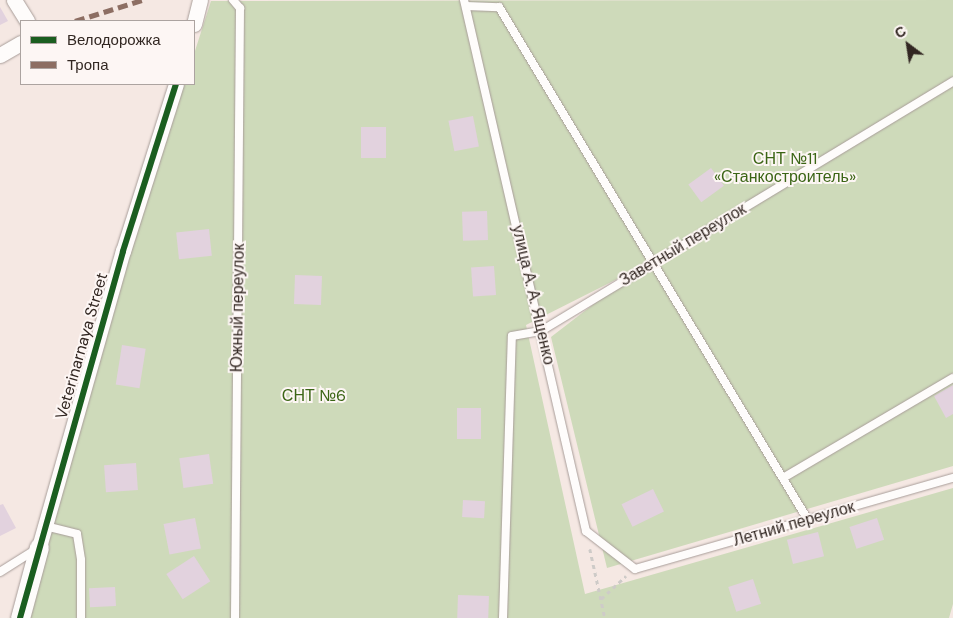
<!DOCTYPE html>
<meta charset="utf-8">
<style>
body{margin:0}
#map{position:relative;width:953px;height:618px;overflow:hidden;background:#f5e8e3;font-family:"DM Sans",sans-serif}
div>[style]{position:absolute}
.green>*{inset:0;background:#cedaba}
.building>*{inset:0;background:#e2d2de;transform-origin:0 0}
.path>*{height:2.5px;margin-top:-1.25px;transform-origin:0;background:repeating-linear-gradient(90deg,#cecbc8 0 4px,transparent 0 8px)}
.roads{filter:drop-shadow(0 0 1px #a89d99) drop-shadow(0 0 1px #a89d99)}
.service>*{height:8px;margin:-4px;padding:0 4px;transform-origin:4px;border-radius:4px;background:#fefcfb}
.minor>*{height:15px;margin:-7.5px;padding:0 7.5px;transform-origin:7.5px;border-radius:7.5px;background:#fefcfb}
.tertiary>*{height:19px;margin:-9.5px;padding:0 9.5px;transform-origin:9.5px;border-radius:9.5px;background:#fefcfb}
.quiet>*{height:5px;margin-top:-2.5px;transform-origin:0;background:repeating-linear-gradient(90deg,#8d6e63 0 10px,transparent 0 15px)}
.cycleway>*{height:6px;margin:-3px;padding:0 3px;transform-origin:3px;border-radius:3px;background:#1b5e20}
span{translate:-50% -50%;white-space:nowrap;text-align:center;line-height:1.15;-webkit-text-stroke:4px #fdf6f4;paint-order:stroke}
.park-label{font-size:16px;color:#3b6515}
.street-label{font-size:16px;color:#322722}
.legend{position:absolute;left:20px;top:20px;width:175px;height:65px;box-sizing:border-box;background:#fdf6f4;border:1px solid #aca3a0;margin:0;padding:6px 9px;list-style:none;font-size:15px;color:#322722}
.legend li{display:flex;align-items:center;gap:10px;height:25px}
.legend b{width:25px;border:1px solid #aca3a0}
.north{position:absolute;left:883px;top:20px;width:50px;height:50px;-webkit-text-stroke:4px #fdf6f4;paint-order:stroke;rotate:329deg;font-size:14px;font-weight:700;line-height:20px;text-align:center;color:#322722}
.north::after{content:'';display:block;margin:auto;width:18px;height:22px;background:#322722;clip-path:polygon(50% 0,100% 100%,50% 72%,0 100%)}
</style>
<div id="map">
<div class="green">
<div style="clip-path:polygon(953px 0,953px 466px,607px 568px,551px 337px,643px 266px,526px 325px,585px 594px,953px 488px,953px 604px,949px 618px,17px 618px,54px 476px,184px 84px,194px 84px,194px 54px,211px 1px)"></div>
</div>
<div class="building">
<div style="clip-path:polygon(0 7px,8px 21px,0 25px)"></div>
<div style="left:473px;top:116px;width:31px;height:25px;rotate:79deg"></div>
<div style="left:361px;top:127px;width:25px;height:31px"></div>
<div style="left:711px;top:168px;width:22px;height:28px;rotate:54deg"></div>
<div style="left:487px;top:211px;width:29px;height:25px;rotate:88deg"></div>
<div style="left:209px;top:229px;width:27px;height:33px;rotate:84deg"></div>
<div style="left:494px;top:266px;width:29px;height:23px;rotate:86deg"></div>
<div style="left:295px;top:275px;width:27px;height:29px;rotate:2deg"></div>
<div style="left:122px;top:345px;width:24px;height:40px;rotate:9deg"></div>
<div style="clip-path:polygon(953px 385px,953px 414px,946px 418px,934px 396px)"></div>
<div style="left:457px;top:408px;width:24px;height:31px"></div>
<div style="left:209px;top:454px;width:30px;height:30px;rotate:82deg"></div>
<div style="left:136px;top:463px;width:27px;height:32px;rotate:86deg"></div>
<div style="left:653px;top:489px;width:25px;height:35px;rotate:64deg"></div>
<div style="left:463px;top:500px;width:22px;height:17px;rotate:3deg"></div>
<div style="clip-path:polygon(3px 504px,16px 528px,0 536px,0 505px)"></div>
<div style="left:195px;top:518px;width:31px;height:32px;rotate:79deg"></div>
<div style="left:877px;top:518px;width:23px;height:29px;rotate:72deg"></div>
<div style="left:818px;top:532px;width:25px;height:32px;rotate:76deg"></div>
<div style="left:194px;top:556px;width:30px;height:33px;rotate:57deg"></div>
<div style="left:753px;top:579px;width:26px;height:26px;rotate:72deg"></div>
<div style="left:115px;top:587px;width:19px;height:26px;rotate:87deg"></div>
<div style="left:458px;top:595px;width:31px;height:23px;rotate:2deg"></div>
</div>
<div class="path">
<div style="left:590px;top:549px;width:71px;rotate:77.7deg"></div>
<div style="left:601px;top:599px;width:34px;rotate:-43deg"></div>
</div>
<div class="roads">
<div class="service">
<div style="left:233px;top:0;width:11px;rotate:49deg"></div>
<div style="left:240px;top:8px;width:610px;rotate:90.47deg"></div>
<div style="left:464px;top:0;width:545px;rotate:77.06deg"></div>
<div style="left:586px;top:531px;width:62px;rotate:37.8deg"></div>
<div style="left:635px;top:569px;width:331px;rotate:-16deg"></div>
<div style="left:466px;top:6px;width:33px;rotate:2deg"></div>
<div style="left:499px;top:7px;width:599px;rotate:58.94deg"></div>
<div style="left:783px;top:478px;width:197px;rotate:-30.5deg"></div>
<div style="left:45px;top:526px;width:33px;rotate:14deg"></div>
<div style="left:77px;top:534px;width:26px;rotate:81deg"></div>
<div style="left:81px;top:560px;width:58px;rotate:90deg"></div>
<div style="left:0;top:572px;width:41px;rotate:-32.2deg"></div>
<div style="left:503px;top:618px;width:282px;rotate:-88.2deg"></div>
<div style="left:512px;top:336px;width:29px;rotate:-10deg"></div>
<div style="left:541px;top:331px;width:482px;rotate:-31.2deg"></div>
</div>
<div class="minor">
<div style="left:14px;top:0;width:25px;rotate:58deg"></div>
<div style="left:194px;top:24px;width:25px;rotate:-76deg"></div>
<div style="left:0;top:55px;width:24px;rotate:-30deg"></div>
<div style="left:39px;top:547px;width:308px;rotate:-74.2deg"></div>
<div style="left:123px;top:251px;width:175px;rotate:-72.4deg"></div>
</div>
<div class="tertiary">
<div style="left:20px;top:618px;width:73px;rotate:-75deg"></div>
</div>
</div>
<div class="quiet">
<div style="left:75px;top:21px;width:70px;rotate:-17.4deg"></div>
</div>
<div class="cycleway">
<div style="left:20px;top:618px;width:381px;rotate:-74.3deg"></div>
<div style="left:123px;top:251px;width:175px;rotate:-72.4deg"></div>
</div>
<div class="park-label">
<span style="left:785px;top:168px">СНТ №11<br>«Станкостроитель»</span>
<span style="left:314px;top:396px">СНТ №6</span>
</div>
<div class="street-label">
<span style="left:683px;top:245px;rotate:-31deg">Заветный переулок</span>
<span style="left:533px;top:295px;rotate:77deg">улица А. А. Ященко</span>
<span style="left:238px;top:308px;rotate:-89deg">Южный переулок</span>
<span style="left:82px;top:346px;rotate:-74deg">Veterinarnaya Street</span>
<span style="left:794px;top:524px;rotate:-16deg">Летний переулок</span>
</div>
<ul class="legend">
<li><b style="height:6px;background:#1b5e20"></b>Велодорожка</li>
<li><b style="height:6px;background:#8d6e63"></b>Тропа</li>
</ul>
<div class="north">С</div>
</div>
